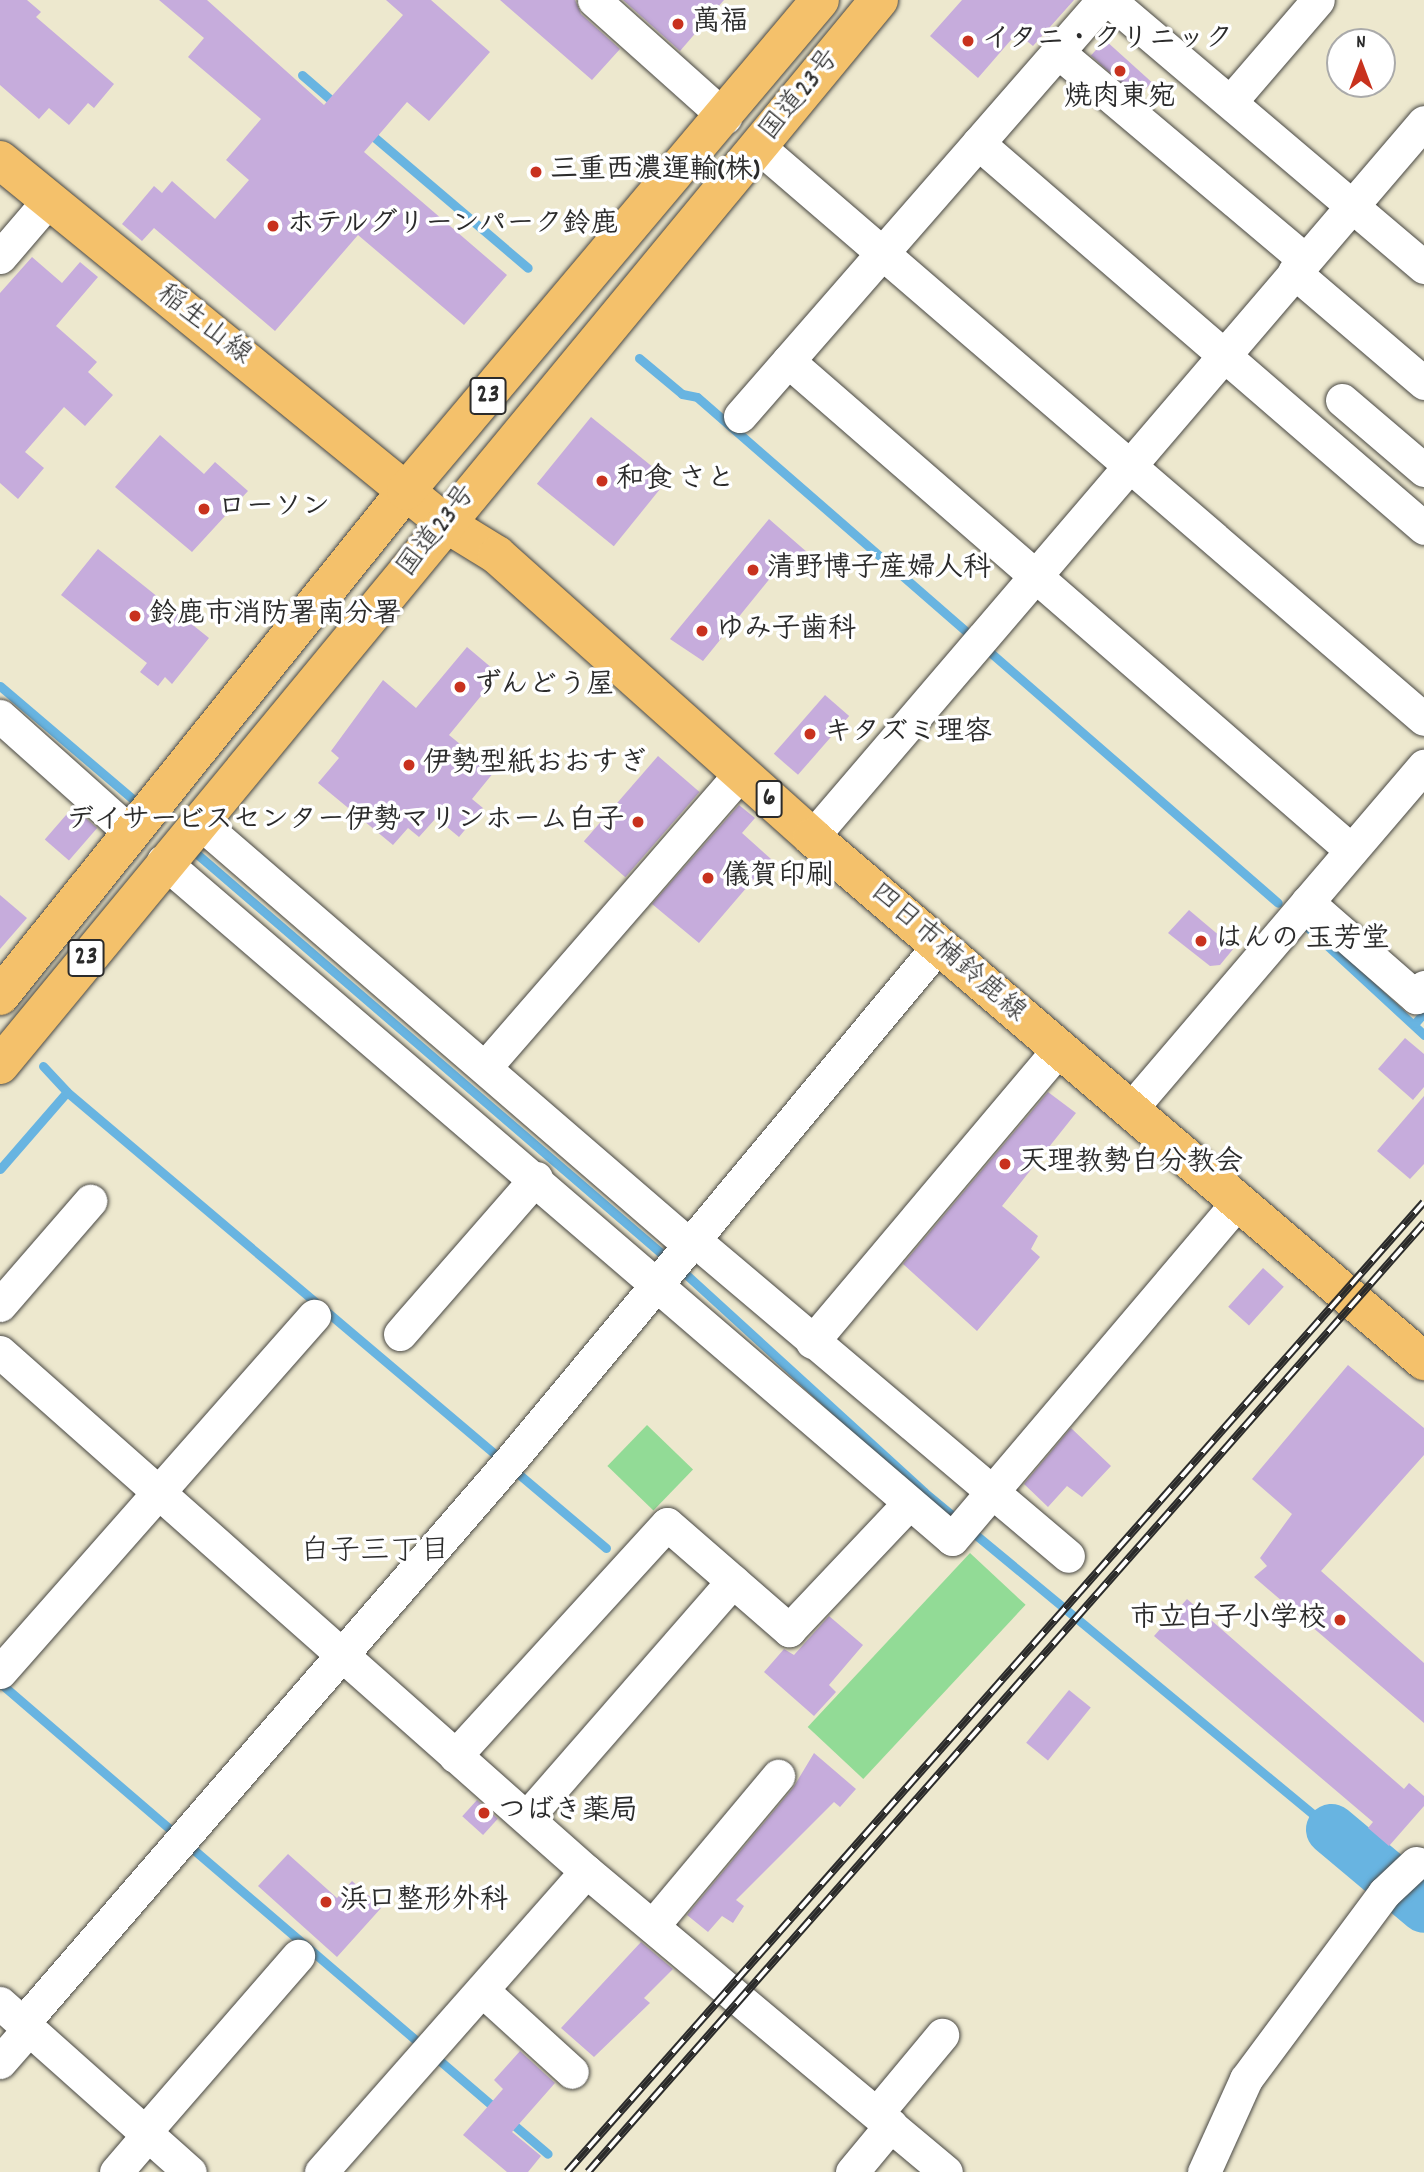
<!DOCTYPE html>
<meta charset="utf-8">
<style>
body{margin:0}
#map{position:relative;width:1424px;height:2172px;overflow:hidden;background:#ede8ce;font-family:Dekko,"Klee One",sans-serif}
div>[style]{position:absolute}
.green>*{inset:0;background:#92db96;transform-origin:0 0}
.stream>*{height:9px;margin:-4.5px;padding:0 4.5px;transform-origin:4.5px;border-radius:4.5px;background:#68b4e1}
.river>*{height:51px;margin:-25.5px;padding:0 25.5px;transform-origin:25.5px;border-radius:25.5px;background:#68b4e1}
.building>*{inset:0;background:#c6acdc;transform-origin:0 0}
.roads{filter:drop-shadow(0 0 2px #484743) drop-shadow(0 0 2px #484743)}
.minor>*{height:33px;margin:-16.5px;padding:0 16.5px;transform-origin:16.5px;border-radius:16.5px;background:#fff}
.major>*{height:38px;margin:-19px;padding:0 19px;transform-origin:19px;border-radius:19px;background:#f4c16b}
.highway>*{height:38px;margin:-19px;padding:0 19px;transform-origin:19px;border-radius:19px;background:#f4c16b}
.rail>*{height:8px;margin-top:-4px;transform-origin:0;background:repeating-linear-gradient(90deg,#fff 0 16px,#2b2b2b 0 32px);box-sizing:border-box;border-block:2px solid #2b2b2b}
.dots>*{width:19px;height:19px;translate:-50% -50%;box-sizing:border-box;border:4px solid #fff;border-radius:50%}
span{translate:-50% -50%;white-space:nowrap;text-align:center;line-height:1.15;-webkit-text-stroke:7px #fff;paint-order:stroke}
.shield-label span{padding:2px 5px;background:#fff;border:2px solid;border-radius:5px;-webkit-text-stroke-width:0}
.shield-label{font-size:26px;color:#2b2b2b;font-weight:700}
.poi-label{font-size:28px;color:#2b2b2b;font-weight:700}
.left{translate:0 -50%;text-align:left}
.right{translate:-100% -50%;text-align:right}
.street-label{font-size:28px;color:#2b2b2b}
.neighbourhood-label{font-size:30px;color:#2b2b2b}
.north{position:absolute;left:1326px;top:28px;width:70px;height:70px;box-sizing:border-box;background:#fff;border:2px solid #aaa;border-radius:50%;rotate:0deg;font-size:19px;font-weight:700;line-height:28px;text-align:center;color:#2b2b2b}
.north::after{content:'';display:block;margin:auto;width:24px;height:32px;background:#c8321e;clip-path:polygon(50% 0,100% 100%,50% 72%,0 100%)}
</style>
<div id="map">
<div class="green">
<div style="left:647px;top:1425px;width:64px;height:57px;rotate:44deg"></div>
<div style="left:970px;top:1553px;width:76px;height:238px;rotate:43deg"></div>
</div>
<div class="stream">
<div style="left:302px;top:75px;width:48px;rotate:40.7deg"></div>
<div style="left:367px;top:131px;width:211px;rotate:40.4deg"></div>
<div style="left:639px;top:358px;width:56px;rotate:39.9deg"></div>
<div style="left:682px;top:394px;width:15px;rotate:11deg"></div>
<div style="left:697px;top:397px;width:770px;rotate:41.05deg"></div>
<div style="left:0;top:686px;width:187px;rotate:40.4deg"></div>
<div style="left:190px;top:848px;width:630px;rotate:40.69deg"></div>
<div style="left:1306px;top:926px;width:161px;rotate:42.7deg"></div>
<div style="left:1415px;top:1023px;width:13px;rotate:-48deg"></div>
<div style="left:43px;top:1066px;width:35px;rotate:47deg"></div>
<div style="left:0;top:1169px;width:102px;rotate:-49deg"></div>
<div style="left:67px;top:1092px;width:706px;rotate:40.23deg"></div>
<div style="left:679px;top:1268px;width:332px;rotate:42.4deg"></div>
<div style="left:924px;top:1492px;width:528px;rotate:39.63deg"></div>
<div style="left:0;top:1683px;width:233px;rotate:40.7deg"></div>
<div style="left:187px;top:1844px;width:410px;rotate:40.6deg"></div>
<div style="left:1419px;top:1903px;width:8px;rotate:-50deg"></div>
<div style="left:508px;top:2120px;width:52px;rotate:40.4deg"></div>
</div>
<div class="river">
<div style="left:1331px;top:1829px;width:121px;rotate:40deg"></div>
</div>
<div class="building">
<div style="clip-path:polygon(0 0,27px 0,41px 12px,36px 17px,114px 84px,94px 108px,88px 103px,69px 125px,49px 108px,39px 119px,0 85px)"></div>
<div style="clip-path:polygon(159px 0,207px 0,324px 105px,403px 15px,386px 0,431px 0,490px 52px,429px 121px,407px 102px,364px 152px,507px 275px,464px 325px,358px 235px,275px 331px,154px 228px,142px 241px,122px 224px,154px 186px,162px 193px,172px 181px,215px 219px,249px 180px,226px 160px,261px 119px,188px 57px,204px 38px)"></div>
<div style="clip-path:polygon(500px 0,575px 0,581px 14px,620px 49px,592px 80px)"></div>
<div style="clip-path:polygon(623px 0,724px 0,680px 51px)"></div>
<div style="clip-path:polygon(962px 0,1074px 0,1033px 46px,1017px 33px,978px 78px,930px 36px)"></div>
<div style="left:1105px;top:40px;width:63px;height:21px;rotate:42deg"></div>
<div style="clip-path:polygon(32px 257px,62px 283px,80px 262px,98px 277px,56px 326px,97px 362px,88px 372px,113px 395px,85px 426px,64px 407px,25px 452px,44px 468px,18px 499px,0 483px,0 293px)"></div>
<div style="left:591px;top:417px;width:99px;height:86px;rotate:39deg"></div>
<div style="clip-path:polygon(160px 435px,204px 474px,215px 462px,248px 491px,192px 552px,115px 487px)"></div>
<div style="clip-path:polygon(769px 519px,808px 553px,788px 573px,780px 566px,703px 661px,670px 639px)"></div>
<div style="clip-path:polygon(98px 549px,209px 638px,172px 684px,165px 677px,158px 686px,140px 672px,147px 663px,61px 595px)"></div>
<div style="clip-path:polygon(467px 647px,499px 674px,449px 735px,494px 772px,472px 799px,483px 808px,459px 837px,436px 818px,419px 837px,408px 828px,393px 845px,318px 783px,339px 758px,331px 751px,383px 680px,416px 708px)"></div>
<div style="left:825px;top:695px;width:32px;height:78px;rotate:41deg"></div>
<div style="left:658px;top:756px;width:55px;height:113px;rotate:41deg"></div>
<div style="clip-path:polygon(739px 805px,755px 818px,742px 833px,771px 859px,699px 943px,652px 904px)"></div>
<div style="left:73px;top:807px;width:32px;height:43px;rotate:41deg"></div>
<div style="clip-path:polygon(0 895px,27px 918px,0 949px)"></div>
<div style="clip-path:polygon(1189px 910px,1234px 948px,1220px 965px,1210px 966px,1168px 933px)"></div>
<div style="clip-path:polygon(1405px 1038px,1424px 1054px,1424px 1087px,1413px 1100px,1378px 1069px)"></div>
<div style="clip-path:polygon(1048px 1092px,1076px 1113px,1002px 1206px,1038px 1236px,1031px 1249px,1040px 1257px,977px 1331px,903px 1264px)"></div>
<div style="clip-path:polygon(1424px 1096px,1424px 1164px,1410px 1179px,1377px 1151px)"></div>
<div style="left:1263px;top:1268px;width:28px;height:52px;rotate:42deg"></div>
<div style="clip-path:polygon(1348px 1365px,1424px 1428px,1424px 1455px,1321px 1571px,1424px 1663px,1424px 1723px,1254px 1577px,1267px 1566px,1260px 1558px,1292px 1514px,1252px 1479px)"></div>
<div style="clip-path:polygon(1071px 1428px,1111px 1466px,1082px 1497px,1067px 1486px,1048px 1507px,1024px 1484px)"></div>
<div style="clip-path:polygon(1187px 1599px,1404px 1789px,1409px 1783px,1424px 1796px,1424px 1806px,1389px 1846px,1368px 1828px,1373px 1822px,1154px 1636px)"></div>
<div style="clip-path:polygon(829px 1616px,863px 1645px,829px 1685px,836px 1692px,814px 1716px,764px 1672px,784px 1649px,794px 1655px)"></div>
<div style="left:1069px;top:1690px;width:28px;height:68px;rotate:39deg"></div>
<div style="clip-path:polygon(814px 1753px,856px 1789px,840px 1807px,834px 1802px,736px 1900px,744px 1906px,733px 1923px,722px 1916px,708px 1932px,687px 1915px,793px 1788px)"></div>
<div style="left:477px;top:1800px;width:28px;height:22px;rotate:42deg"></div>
<div style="clip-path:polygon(288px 1854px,337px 1898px,352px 1881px,382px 1907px,337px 1957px,258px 1886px)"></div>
<div style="clip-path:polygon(641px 1942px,673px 1969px,644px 1998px,650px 2003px,594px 2057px,561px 2028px)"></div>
<div style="clip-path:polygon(520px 2051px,555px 2083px,512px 2132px,541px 2156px,528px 2172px,507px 2172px,463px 2135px,503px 2089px,494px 2080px)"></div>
</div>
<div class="roads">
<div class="minor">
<div style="left:594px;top:0;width:176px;rotate:41.8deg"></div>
<div style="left:1109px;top:0;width:413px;rotate:40.3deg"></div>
<div style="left:1058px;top:52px;width:323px;rotate:40.1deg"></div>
<div style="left:1231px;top:101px;width:133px;rotate:-49.3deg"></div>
<div style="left:978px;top:143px;width:589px;rotate:40.8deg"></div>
<div style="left:759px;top:147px;width:877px;rotate:40.7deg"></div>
<div style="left:0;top:257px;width:74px;rotate:-49.4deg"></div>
<div style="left:1294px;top:272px;width:171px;rotate:40.5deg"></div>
<div style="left:788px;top:361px;width:746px;rotate:40.98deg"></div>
<div style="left:1342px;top:400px;width:108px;rotate:40.5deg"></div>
<div style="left:740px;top:416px;width:552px;rotate:-48.89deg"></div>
<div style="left:0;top:716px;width:176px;rotate:41.8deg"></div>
<div style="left:198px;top:821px;width:646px;rotate:40.79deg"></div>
<div style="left:687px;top:1243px;width:12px;rotate:5deg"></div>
<div style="left:699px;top:1244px;width:483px;rotate:40.2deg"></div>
<div style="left:812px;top:837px;width:941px;rotate:-49.44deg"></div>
<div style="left:163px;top:861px;width:1040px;rotate:40.67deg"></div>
<div style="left:952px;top:1539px;width:442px;rotate:-49.7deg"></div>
<div style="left:1307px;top:902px;width:145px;rotate:41.1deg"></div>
<div style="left:1416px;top:997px;width:13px;rotate:-51deg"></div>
<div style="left:487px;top:1065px;width:387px;rotate:-49deg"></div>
<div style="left:1129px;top:1111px;width:454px;rotate:-49.5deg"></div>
<div style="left:0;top:1305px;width:138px;rotate:-49.1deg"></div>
<div style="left:400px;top:1334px;width:207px;rotate:-48.9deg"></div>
<div style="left:812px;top:1342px;width:382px;rotate:-49.9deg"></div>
<div style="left:0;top:1352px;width:783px;rotate:41.53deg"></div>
<div style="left:586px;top:1871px;width:469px;rotate:39.9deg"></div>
<div style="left:0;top:1672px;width:475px;rotate:-48.6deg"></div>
<div style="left:455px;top:1756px;width:314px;rotate:-47.6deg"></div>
<div style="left:667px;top:1524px;width:162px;rotate:41deg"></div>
<div style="left:789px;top:1630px;width:175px;rotate:-46.6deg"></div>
<div style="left:527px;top:1817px;width:313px;rotate:-48.9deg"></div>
<div style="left:655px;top:1923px;width:192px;rotate:-50.1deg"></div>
<div style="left:483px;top:1991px;width:120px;rotate:42.3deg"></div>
<div style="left:0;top:2003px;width:254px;rotate:41.7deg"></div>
<div style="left:23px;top:2023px;width:750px;rotate:-49.11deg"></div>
<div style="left:514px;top:1456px;width:663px;rotate:-50.26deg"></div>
<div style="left:0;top:2062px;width:41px;rotate:-48.9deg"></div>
<div style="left:877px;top:2113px;width:102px;rotate:-50.2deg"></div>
<div style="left:144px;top:2133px;width:235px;rotate:-49deg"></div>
<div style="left:116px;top:2172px;width:48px;rotate:-49.3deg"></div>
<div style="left:321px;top:2172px;width:401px;rotate:-48.6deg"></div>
<div style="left:852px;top:2172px;width:61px;rotate:-50.3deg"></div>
<div style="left:1204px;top:2172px;width:102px;rotate:-65.7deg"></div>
<div style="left:1246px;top:2079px;width:232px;rotate:-53.4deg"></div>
<div style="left:1384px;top:1893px;width:44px;rotate:-43.2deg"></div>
</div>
<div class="major">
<div style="left:0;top:160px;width:574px;rotate:39.21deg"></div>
<div style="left:445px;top:523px;width:61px;rotate:31.6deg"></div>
<div style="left:497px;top:555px;width:423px;rotate:41.8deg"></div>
<div style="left:812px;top:837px;width:806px;rotate:40.57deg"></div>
</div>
<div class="highway">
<div style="left:0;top:996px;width:648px;rotate:-51.2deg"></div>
<div style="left:406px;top:491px;width:642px;rotate:-49.86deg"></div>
<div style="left:0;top:1065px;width:1381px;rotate:-50.47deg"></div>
</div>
</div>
<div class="rail">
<div style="left:567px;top:2172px;width:1294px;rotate:-48.54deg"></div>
<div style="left:588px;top:2172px;width:1265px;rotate:-48.62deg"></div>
</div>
<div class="dots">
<div style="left:678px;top:24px;background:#c8321e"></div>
<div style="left:968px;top:41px;background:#c8321e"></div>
<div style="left:1120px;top:71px;background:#c8321e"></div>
<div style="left:536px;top:172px;background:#c8321e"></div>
<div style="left:273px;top:226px;background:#c8321e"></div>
<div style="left:602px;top:481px;background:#c8321e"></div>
<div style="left:204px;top:509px;background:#c8321e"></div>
<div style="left:753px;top:570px;background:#c8321e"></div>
<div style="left:135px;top:616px;background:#c8321e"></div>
<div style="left:702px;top:631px;background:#c8321e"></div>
<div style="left:460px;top:687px;background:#c8321e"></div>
<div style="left:810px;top:734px;background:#c8321e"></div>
<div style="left:409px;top:765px;background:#c8321e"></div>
<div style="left:638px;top:822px;background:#c8321e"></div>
<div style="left:708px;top:878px;background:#c8321e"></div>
<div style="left:1201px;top:941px;background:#c8321e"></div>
<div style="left:1005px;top:1164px;background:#c8321e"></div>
<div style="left:1340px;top:1620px;background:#c8321e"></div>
<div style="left:484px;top:1813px;background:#c8321e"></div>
<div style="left:326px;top:1902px;background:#c8321e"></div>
</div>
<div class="shield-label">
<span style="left:488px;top:396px">23</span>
<span style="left:769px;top:799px">6</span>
<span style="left:86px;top:958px">23</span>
</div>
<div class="poi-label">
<span class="left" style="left:692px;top:24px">萬福</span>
<span class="left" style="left:982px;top:41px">イタニ・クリニック</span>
<span style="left:1120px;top:99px">焼肉東宛</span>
<span class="left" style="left:550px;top:172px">三重西濃運輸(株)</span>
<span class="left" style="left:287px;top:226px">ホテルグリーンパーク鈴鹿</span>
<span class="left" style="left:616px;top:481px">和食 さと</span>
<span class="left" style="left:218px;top:509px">ローソン</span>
<span class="left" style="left:767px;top:570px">清野博子産婦人科</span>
<span class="left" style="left:149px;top:616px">鈴鹿市消防署南分署</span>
<span class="left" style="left:716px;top:631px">ゆみ子歯科</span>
<span class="left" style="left:474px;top:687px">ずんどう屋</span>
<span class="left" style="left:824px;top:734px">キタズミ理容</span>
<span class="left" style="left:423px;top:765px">伊勢型紙おおすぎ</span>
<span class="right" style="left:624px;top:822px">デイサービスセンター伊勢マリンホーム白子</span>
<span class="left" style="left:722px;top:878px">儀賀印刷</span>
<span class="left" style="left:1215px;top:941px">はんの 玉芳堂</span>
<span class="left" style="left:1019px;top:1164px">天理教勢白分教会</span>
<span class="right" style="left:1326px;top:1620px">市立白子小学校</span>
<span class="left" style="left:498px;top:1813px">つばき薬局</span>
<span class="left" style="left:340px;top:1902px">浜口整形外科</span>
</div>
<div class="street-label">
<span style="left:801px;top:96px;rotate:-51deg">国道23号</span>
<span style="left:203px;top:326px;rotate:38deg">稲生山線</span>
<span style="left:438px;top:532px;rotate:-52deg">国道23号</span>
<span style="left:947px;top:954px;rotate:41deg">四日市楠鈴鹿線</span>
</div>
<div class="neighbourhood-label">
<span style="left:375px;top:1554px">白子三丁目</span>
</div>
<div class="north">N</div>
</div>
